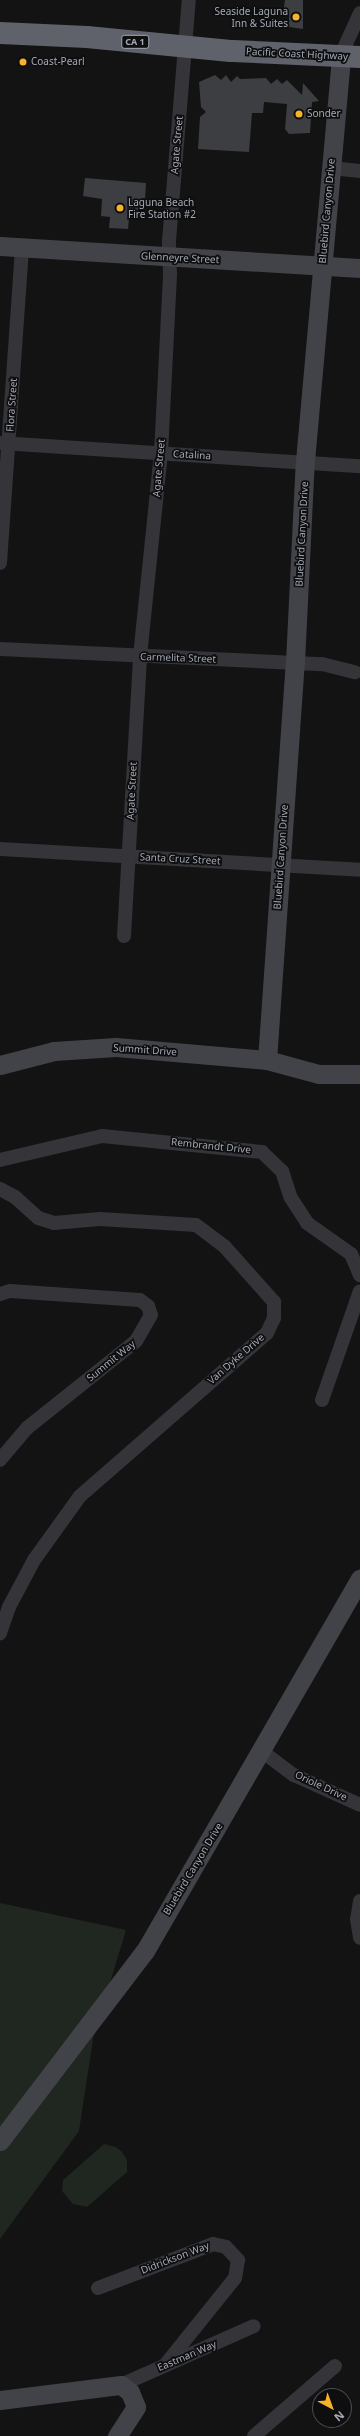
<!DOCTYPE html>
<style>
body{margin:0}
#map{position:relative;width:360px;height:2436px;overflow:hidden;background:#131314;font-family:"Noto Sans",sans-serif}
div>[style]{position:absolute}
.green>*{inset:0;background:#1f2720}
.building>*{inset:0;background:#3d3e41}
.street>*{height:14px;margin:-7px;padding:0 7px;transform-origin:7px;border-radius:7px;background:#343439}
.secondary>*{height:19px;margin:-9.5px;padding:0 9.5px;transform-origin:9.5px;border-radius:9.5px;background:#424349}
.highway>*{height:22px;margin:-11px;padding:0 11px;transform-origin:11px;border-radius:11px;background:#5f626a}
.dots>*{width:11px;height:11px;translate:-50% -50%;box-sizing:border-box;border:2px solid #0e0e0f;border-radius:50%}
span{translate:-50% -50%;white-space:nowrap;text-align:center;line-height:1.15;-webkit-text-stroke:3.5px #0e0e0f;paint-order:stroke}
.shield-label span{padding:1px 3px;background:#0e0e0f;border:1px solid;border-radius:3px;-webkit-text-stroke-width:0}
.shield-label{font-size:9px;color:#a4a9b5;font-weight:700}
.poi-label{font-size:10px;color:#a4a9b5}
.right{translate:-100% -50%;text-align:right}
.left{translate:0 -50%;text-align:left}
.street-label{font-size:10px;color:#a4a9b5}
.north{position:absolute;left:312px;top:2388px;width:40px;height:40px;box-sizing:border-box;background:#0e0e0f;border:1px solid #4a4c51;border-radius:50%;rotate:139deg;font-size:11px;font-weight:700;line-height:16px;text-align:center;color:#a4a9b5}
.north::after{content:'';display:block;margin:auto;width:14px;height:18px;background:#f5b22a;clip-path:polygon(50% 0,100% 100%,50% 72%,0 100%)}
</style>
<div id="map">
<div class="green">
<div style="clip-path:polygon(0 1903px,126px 1930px,93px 2039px,79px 2131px,0 2239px)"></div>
<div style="clip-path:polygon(104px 2144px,116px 2147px,122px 2152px,127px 2160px,127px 2172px,87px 2207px,73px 2204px,62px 2191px,63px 2180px)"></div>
</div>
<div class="building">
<div style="clip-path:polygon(285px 0,303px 0,303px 29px,289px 27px,289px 13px,283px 13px)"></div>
<div style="clip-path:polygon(215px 75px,221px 80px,226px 75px,231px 82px,237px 76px,240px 79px,266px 78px,271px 84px,277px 79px,282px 84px,287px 80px,302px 95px,303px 83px,319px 101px,312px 102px,310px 133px,289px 134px,285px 129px,287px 104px,264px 102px,263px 113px,252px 113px,249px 152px,198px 149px,200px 117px,206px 112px,201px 107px,199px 82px)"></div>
<div style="clip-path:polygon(85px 178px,146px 183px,145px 200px,139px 199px,137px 218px,129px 218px,128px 229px,109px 228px,110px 217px,101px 216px,102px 199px,83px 196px)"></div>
</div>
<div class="street">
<div style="left:341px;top:55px;width:46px;rotate:-65.7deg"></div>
<div style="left:331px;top:168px;width:29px;rotate:6deg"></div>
<div style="left:0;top:443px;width:361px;rotate:3.7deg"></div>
<div style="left:0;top:563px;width:317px;rotate:-86deg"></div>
<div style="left:0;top:649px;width:322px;rotate:2.7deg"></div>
<div style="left:322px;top:664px;width:34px;rotate:14deg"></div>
<div style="left:0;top:849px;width:361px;rotate:3.3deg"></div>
<div style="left:124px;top:936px;width:280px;rotate:-86.7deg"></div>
<div style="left:140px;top:656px;width:204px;rotate:-84.1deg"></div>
<div style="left:161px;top:453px;width:180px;rotate:-87.1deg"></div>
<div style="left:170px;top:273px;width:32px;rotate:-92deg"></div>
<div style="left:169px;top:241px;width:242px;rotate:-85.3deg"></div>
<div style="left:0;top:1160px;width:105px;rotate:-13.2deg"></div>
<div style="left:102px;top:1136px;width:161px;rotate:5.7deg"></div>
<div style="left:262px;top:1152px;width:28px;rotate:44deg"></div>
<div style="left:282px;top:1171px;width:28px;rotate:72deg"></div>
<div style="left:291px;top:1198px;width:30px;rotate:57deg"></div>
<div style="left:307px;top:1223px;width:54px;rotate:35.2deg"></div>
<div style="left:351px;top:1254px;width:23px;rotate:67deg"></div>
<div style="left:0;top:1189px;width:17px;rotate:28deg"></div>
<div style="left:15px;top:1197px;width:31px;rotate:42deg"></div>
<div style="left:38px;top:1218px;width:17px;rotate:17deg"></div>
<div style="left:54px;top:1223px;width:46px;rotate:-5deg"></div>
<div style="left:100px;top:1219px;width:96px;rotate:3.6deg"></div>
<div style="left:196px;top:1225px;width:36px;rotate:37deg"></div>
<div style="left:225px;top:1247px;width:74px;rotate:48.3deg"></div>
<div style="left:274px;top:1302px;width:16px;rotate:90deg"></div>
<div style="left:274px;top:1318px;width:17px;rotate:115deg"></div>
<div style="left:267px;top:1333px;width:248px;rotate:138.9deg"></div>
<div style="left:80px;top:1496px;width:79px;rotate:125.7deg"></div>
<div style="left:34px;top:1560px;width:53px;rotate:118deg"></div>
<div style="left:9px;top:1607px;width:28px;rotate:109deg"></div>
<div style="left:0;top:1294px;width:10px;rotate:-17deg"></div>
<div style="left:10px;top:1291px;width:130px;rotate:4deg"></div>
<div style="left:140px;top:1300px;width:10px;rotate:37deg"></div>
<div style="left:148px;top:1306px;width:9px;rotate:72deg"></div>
<div style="left:151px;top:1315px;width:30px;rotate:120deg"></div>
<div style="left:136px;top:1341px;width:139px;rotate:141.4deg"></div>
<div style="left:27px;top:1428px;width:42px;rotate:130.2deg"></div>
<div style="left:322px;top:1400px;width:115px;rotate:-70.8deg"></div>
<div style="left:263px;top:1752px;width:39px;rotate:37deg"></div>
<div style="left:294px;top:1775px;width:72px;rotate:24.4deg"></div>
<div style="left:360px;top:1901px;width:18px;rotate:99deg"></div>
<div style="left:357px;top:1919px;width:19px;rotate:81deg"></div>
<div style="left:98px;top:2288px;width:123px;rotate:-20.9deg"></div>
<div style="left:213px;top:2244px;width:13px;rotate:13deg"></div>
<div style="left:226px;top:2247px;width:18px;rotate:47deg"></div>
<div style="left:238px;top:2260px;width:18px;rotate:99deg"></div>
<div style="left:235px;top:2278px;width:112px;rotate:128.8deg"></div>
<div style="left:121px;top:2385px;width:145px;rotate:-23.9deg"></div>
<div style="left:254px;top:2436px;width:107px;rotate:-40.8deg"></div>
</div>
<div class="secondary">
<div style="left:0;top:246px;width:361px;rotate:3.5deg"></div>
<div style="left:267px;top:1060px;width:399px;rotate:-86deg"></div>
<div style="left:295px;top:662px;width:201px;rotate:-87.2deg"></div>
<div style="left:305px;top:461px;width:408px;rotate:-84.9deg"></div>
<div style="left:0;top:1065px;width:56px;rotate:-14.5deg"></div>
<div style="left:54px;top:1051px;width:62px;rotate:-3.7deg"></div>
<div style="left:116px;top:1047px;width:152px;rotate:4.9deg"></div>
<div style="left:267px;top:1060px;width:54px;rotate:15.1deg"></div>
<div style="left:319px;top:1074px;width:41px"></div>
<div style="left:0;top:2141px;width:239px;rotate:-52.7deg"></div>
<div style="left:145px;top:1951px;width:430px;rotate:-60deg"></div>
<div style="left:0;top:2400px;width:122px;rotate:-7.1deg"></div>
<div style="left:121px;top:2385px;width:11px;rotate:38deg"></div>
<div style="left:130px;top:2392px;width:16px;rotate:68deg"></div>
<div style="left:136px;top:2407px;width:35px;rotate:123deg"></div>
</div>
<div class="highway">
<div style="left:0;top:33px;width:87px;rotate:2.6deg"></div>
<div style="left:87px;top:37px;width:144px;rotate:5.6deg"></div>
<div style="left:233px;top:51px;width:127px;rotate:2.7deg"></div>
</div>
<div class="dots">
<div style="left:296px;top:17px;background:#f5b22a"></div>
<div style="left:23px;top:62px;background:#f5b22a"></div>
<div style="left:299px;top:114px;background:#f5b22a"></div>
<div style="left:120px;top:208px;background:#f5b22a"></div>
</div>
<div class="shield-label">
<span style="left:135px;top:42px">CA 1</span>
</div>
<div class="poi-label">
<span class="right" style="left:288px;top:17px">Seaside Laguna<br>Inn &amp; Suites</span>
<span class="left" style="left:31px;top:62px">Coast-Pearl</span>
<span class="left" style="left:307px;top:114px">Sonder</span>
<span class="left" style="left:128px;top:208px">Laguna Beach<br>Fire Station #2</span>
</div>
<div class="street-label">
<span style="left:297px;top:54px;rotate:3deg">Pacific Coast Highway</span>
<span style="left:177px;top:145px;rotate:-85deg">Agate Street</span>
<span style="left:327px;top:211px;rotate:-85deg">Bluebird Canyon Drive</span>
<span style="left:180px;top:258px;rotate:3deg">Glenneyre Street</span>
<span style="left:12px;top:405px;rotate:-86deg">Flora Street</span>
<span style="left:192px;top:455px;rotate:3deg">Catalina</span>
<span style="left:159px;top:468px;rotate:-85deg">Agate Street</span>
<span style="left:302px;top:534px;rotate:-87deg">Bluebird Canyon Drive</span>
<span style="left:178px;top:658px;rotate:2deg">Carmelita Street</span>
<span style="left:132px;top:791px;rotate:-87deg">Agate Street</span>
<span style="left:281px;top:857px;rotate:-86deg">Bluebird Canyon Drive</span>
<span style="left:180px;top:859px;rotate:3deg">Santa Cruz Street</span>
<span style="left:145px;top:1050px;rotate:4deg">Summit Drive</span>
<span style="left:211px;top:1146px;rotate:6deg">Rembrandt Drive</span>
<span style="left:236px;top:1359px;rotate:-41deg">Van Dyke Drive</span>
<span style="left:111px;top:1361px;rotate:-39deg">Summit Way</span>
<span style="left:321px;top:1786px;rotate:25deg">Oriole Drive</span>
<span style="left:193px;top:1869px;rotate:-59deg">Bluebird Canyon Drive</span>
<span style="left:175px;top:2258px;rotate:-21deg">Didrickson Way</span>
<span style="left:187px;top:2356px;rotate:-23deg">Eastman Way</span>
</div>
<div class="north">N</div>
</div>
